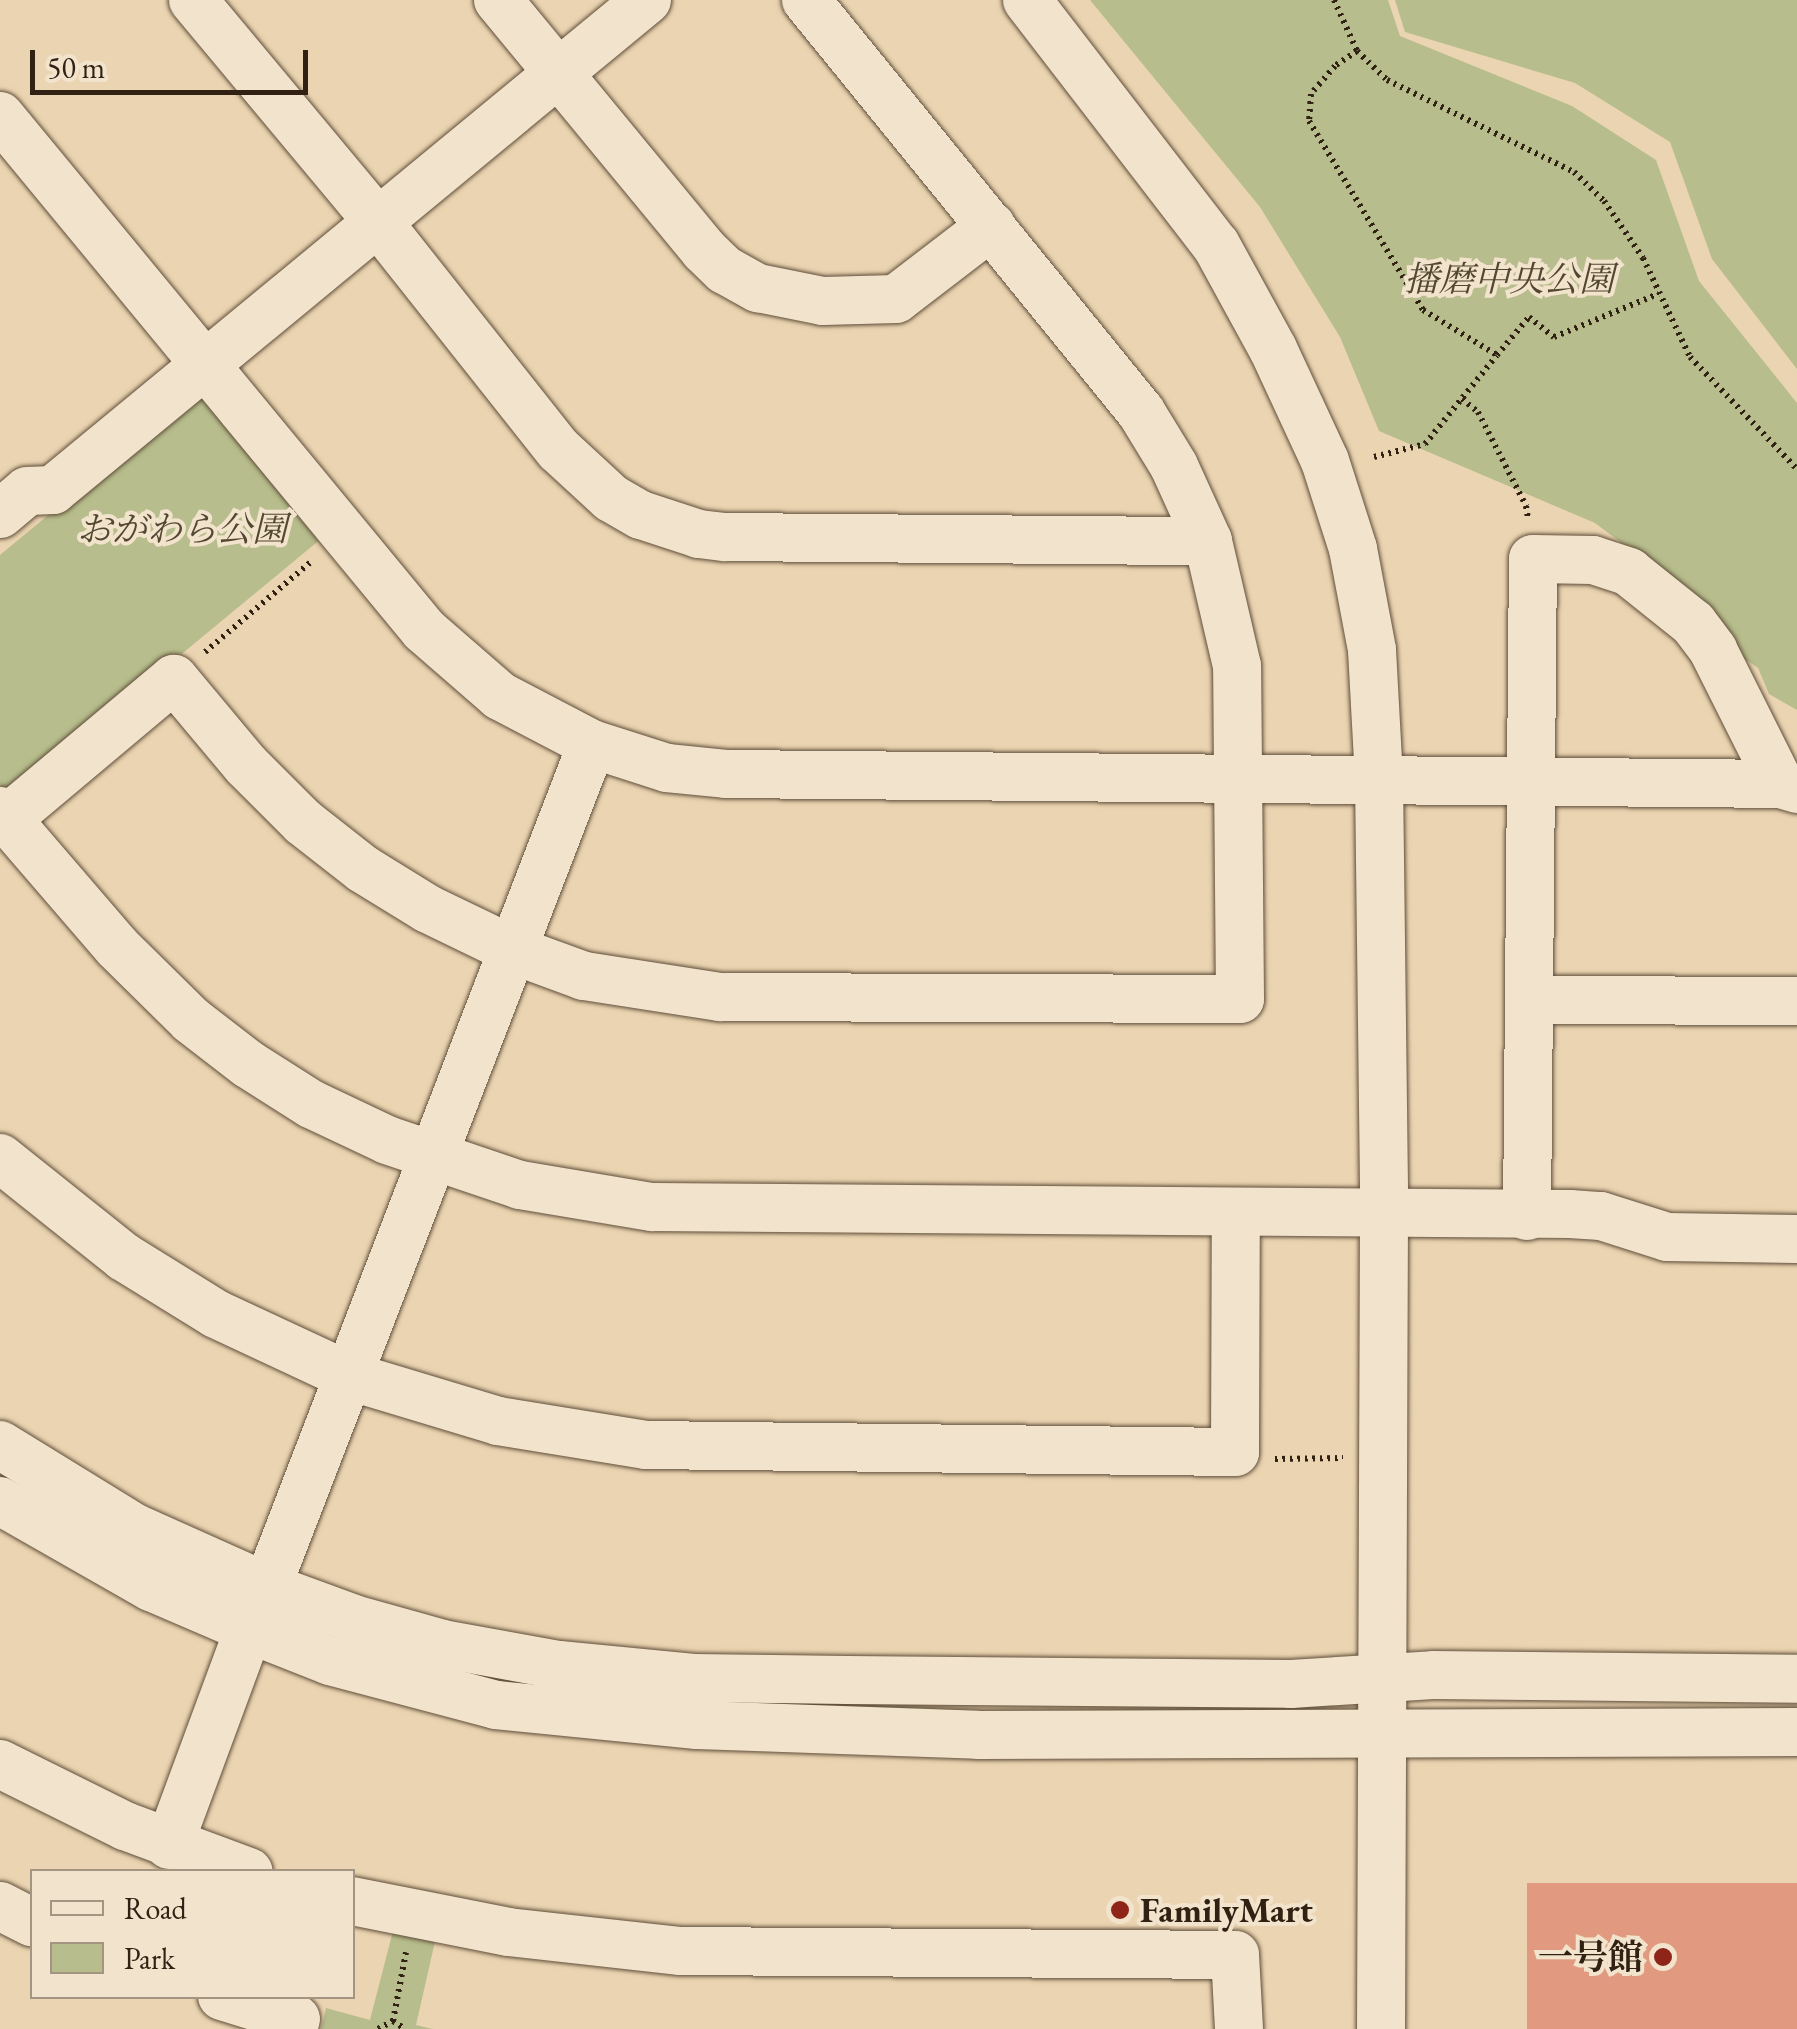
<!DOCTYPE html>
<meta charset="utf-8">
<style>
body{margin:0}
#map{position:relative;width:1797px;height:2029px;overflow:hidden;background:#ebd4b1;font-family:"EB Garamond","Noto Serif JP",serif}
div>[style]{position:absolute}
.green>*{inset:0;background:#b7bd8c}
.building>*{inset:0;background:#e19a80;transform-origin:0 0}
.path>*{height:6px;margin-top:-3px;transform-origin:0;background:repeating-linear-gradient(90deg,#302113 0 2.5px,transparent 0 7.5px)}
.roads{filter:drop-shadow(0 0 2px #5f4e3a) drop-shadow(0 0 2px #5f4e3a)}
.minor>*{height:48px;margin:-24px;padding:0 24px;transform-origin:24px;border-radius:24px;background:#f2e3cc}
.dots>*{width:28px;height:28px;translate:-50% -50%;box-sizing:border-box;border:5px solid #f2e3cc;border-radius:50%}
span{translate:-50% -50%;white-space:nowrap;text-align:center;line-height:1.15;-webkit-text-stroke:8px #f2e3cc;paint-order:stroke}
.park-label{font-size:35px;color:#524831;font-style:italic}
.poi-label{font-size:35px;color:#302113;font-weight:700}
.left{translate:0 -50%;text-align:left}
.right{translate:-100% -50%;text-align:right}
.legend{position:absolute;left:30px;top:1869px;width:325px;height:130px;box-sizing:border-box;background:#f2e3cc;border:2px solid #a49582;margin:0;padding:12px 18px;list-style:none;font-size:30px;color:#302113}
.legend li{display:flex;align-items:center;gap:20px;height:50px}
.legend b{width:50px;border:2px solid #a49582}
.scale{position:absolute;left:30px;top:50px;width:278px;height:45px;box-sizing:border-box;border:5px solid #302113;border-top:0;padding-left:12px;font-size:30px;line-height:35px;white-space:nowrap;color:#302113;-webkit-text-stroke:8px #f2e3cc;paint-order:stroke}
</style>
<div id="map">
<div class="green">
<div style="clip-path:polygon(1090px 0,1388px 0,1400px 36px,1572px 106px,1656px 160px,1699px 281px,1797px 403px,1797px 710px,1769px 694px,1758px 668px,1739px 655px,1710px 610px,1595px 523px,1379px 431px,1340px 337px,1260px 207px)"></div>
<div style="clip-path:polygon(1395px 0,1797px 0,1797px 369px,1712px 259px,1670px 142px,1575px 83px,1405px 32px)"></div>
<div style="clip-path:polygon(203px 387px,328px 533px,10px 796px,0 784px,0 555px)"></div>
<div style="clip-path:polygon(394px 1927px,436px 1937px,416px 2025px,433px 2029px,321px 2029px,326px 2008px,370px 2020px)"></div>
</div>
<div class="building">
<div style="left:1527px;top:1883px;width:270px;height:146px"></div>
</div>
<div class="path">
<div style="left:1334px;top:0;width:56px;rotate:65.7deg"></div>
<div style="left:1357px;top:51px;width:42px;rotate:44deg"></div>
<div style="left:1387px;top:80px;width:208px;rotate:26.2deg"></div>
<div style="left:1574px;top:172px;width:42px;rotate:44deg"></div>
<div style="left:1604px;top:201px;width:69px;rotate:55.6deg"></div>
<div style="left:1643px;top:258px;width:110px;rotate:64.6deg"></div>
<div style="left:1690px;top:357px;width:155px;rotate:46.3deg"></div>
<div style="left:1357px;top:51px;width:27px;rotate:146deg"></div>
<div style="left:1335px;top:66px;width:37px;rotate:131deg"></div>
<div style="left:1311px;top:94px;width:27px;rotate:94deg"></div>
<div style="left:1309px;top:121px;width:221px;rotate:58.9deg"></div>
<div style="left:1423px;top:310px;width:87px;rotate:31.3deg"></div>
<div style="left:1497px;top:355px;width:50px;rotate:-49.9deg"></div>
<div style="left:1529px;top:317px;width:32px;rotate:39deg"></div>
<div style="left:1554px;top:337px;width:113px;rotate:-22.5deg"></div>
<div style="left:1462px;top:399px;width:21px;rotate:39deg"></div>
<div style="left:1478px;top:412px;width:106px;rotate:62.9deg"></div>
<div style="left:1526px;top:506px;width:12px;rotate:81deg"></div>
<div style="left:1374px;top:457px;width:53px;rotate:-14.3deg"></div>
<div style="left:1425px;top:444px;width:114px;rotate:-51deg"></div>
<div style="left:205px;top:652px;width:142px;rotate:-40.4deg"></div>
<div style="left:1275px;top:1459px;width:68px;rotate:-0.8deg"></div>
<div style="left:393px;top:2021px;width:70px;rotate:-79.3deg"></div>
<div style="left:378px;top:2029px;width:17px;rotate:-28deg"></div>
<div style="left:393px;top:2021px;width:14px;rotate:34deg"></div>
</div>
<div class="roads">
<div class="minor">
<div style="left:193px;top:0;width:289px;rotate:50.2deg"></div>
<div style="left:378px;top:222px;width:291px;rotate:51.6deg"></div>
<div style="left:559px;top:450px;width:71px;rotate:42.7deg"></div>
<div style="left:611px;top:498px;width:34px;rotate:30deg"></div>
<div style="left:641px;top:515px;width:61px;rotate:18.1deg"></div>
<div style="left:699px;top:534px;width:26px;rotate:7deg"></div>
<div style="left:725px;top:537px;width:483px;rotate:0.5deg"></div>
<div style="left:498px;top:0;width:324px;rotate:50.5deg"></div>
<div style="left:704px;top:250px;width:29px;rotate:44deg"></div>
<div style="left:725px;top:270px;width:38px;rotate:29deg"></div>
<div style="left:758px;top:288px;width:66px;rotate:11.3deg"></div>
<div style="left:823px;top:301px;width:73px;rotate:-1.6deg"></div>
<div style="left:896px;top:299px;width:120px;rotate:-37.5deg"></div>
<div style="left:1027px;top:0;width:309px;rotate:52.4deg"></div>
<div style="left:1216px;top:245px;width:119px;rotate:61.3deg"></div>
<div style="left:1273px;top:349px;width:123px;rotate:65.1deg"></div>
<div style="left:1325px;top:461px;width:92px;rotate:72.3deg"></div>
<div style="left:1353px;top:549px;width:103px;rotate:79.3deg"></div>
<div style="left:1372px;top:650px;width:128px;rotate:86.9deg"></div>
<div style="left:1379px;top:778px;width:437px;rotate:89.3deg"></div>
<div style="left:1384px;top:1215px;width:814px;rotate:90.21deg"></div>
<div style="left:0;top:116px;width:666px;rotate:50.48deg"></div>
<div style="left:424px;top:630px;width:101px;rotate:41deg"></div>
<div style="left:500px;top:696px;width:104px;rotate:27.6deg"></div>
<div style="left:592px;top:744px;width:79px;rotate:17.7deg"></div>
<div style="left:667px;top:768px;width:59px;rotate:5.8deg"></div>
<div style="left:726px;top:774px;width:1054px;rotate:0.54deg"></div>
<div style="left:0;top:514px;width:35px;rotate:-40deg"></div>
<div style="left:27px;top:491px;width:26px;rotate:-2deg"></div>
<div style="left:53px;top:490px;width:770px;rotate:-39.52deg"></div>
<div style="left:0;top:811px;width:179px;rotate:49.3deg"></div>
<div style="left:117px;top:947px;width:104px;rotate:44.6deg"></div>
<div style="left:191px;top:1020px;width:72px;rotate:37.7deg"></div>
<div style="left:248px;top:1064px;width:75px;rotate:32.4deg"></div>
<div style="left:311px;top:1104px;width:84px;rotate:25.3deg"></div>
<div style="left:387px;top:1140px;width:140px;rotate:18.7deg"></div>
<div style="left:520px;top:1185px;width:134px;rotate:9.5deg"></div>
<div style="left:652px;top:1207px;width:918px;rotate:0.44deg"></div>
<div style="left:1570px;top:1214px;width:31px;rotate:4deg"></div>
<div style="left:1601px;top:1216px;width:69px;rotate:17.7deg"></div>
<div style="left:1667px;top:1237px;width:130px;rotate:0.9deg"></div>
<div style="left:7px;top:819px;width:218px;rotate:-40deg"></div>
<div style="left:174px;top:679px;width:112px;rotate:50.1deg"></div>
<div style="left:246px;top:765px;width:81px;rotate:45deg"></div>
<div style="left:303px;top:822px;width:76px;rotate:38.1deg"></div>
<div style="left:363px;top:869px;width:76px;rotate:31.6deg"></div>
<div style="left:428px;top:909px;width:94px;rotate:25.8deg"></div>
<div style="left:513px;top:950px;width:76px;rotate:20.1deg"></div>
<div style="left:584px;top:976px;width:138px;rotate:8.8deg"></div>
<div style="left:720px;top:997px;width:520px;rotate:0.22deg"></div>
<div style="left:1240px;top:999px;width:333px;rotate:-90.5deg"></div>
<div style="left:1237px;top:666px;width:128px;rotate:-103.1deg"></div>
<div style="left:1208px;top:541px;width:82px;rotate:-114.4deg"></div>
<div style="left:1174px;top:466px;width:63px;rotate:-121.4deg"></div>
<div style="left:1141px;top:412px;width:531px;rotate:-129.11deg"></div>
<div style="left:1529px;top:1000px;width:268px;rotate:0.2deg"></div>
<div style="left:0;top:1158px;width:159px;rotate:38.6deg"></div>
<div style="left:124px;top:1257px;width:108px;rotate:31.8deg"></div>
<div style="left:216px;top:1314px;width:147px;rotate:25deg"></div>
<div style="left:349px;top:1376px;width:156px;rotate:16.8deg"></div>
<div style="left:498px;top:1421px;width:150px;rotate:9.2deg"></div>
<div style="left:646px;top:1445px;width:589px;rotate:0.68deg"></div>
<div style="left:1235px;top:1452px;width:239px;rotate:-89.8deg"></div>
<div style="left:1527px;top:1216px;width:657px;rotate:-89.48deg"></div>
<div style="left:1533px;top:559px;width:60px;rotate:1deg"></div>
<div style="left:1593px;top:560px;width:38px;rotate:18deg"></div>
<div style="left:1629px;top:572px;width:82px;rotate:38.6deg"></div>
<div style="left:1693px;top:623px;width:34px;rotate:53deg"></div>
<div style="left:1713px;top:650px;width:150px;rotate:63.4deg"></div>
<div style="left:1780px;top:784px;width:18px;rotate:16deg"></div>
<div style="left:0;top:1445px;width:158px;rotate:31.6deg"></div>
<div style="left:135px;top:1528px;width:145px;rotate:24.1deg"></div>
<div style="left:267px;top:1587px;width:93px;rotate:20.2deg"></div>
<div style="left:354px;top:1619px;width:92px;rotate:15.7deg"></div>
<div style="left:443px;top:1644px;width:118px;rotate:10.3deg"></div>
<div style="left:559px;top:1665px;width:135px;rotate:5.5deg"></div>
<div style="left:693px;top:1678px;width:154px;rotate:0.7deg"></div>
<div style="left:847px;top:1680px;width:444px;rotate:0.5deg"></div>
<div style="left:1291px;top:1684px;width:142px;rotate:-3.6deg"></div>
<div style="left:1433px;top:1675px;width:364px;rotate:0.6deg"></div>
<div style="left:0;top:1501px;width:174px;rotate:29.7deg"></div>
<div style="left:151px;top:1587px;width:107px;rotate:23.2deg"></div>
<div style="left:249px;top:1629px;width:87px;rotate:21.6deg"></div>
<div style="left:330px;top:1661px;width:172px;rotate:14.8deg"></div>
<div style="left:496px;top:1705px;width:202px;rotate:5.7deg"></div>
<div style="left:697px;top:1725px;width:281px;rotate:2deg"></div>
<div style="left:978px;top:1735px;width:819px;rotate:-0.21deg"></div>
<div style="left:267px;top:1587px;width:903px;rotate:-68.92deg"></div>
<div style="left:0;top:1764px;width:140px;rotate:26.4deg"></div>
<div style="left:125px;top:1826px;width:132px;rotate:20.4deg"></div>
<div style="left:169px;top:1845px;width:230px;rotate:-69.7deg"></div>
<div style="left:352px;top:1901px;width:159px;rotate:11.2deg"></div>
<div style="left:508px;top:1932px;width:174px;rotate:6.3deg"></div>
<div style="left:681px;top:1951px;width:554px;rotate:0.41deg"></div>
<div style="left:1235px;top:1955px;width:74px;rotate:86.9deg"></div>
<div style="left:0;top:1906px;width:36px;rotate:27deg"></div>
<div style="left:222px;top:1996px;width:77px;rotate:17.3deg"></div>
<div style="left:296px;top:2019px;width:10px;rotate:107deg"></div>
</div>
</div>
<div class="dots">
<div style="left:1120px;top:1910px;background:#8f2418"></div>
<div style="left:1663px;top:1957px;background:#8f2418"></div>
</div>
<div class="park-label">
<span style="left:1509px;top:279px">播磨中央公園</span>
<span style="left:182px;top:529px">おがわら公園</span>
</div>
<div class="poi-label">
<span class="left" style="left:1140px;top:1910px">FamilyMart</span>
<span class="right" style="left:1643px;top:1957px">一号館</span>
</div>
<ul class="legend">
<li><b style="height:12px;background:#f2e3cc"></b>Road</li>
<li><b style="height:28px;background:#b7bd8c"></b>Park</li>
</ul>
<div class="scale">50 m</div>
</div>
